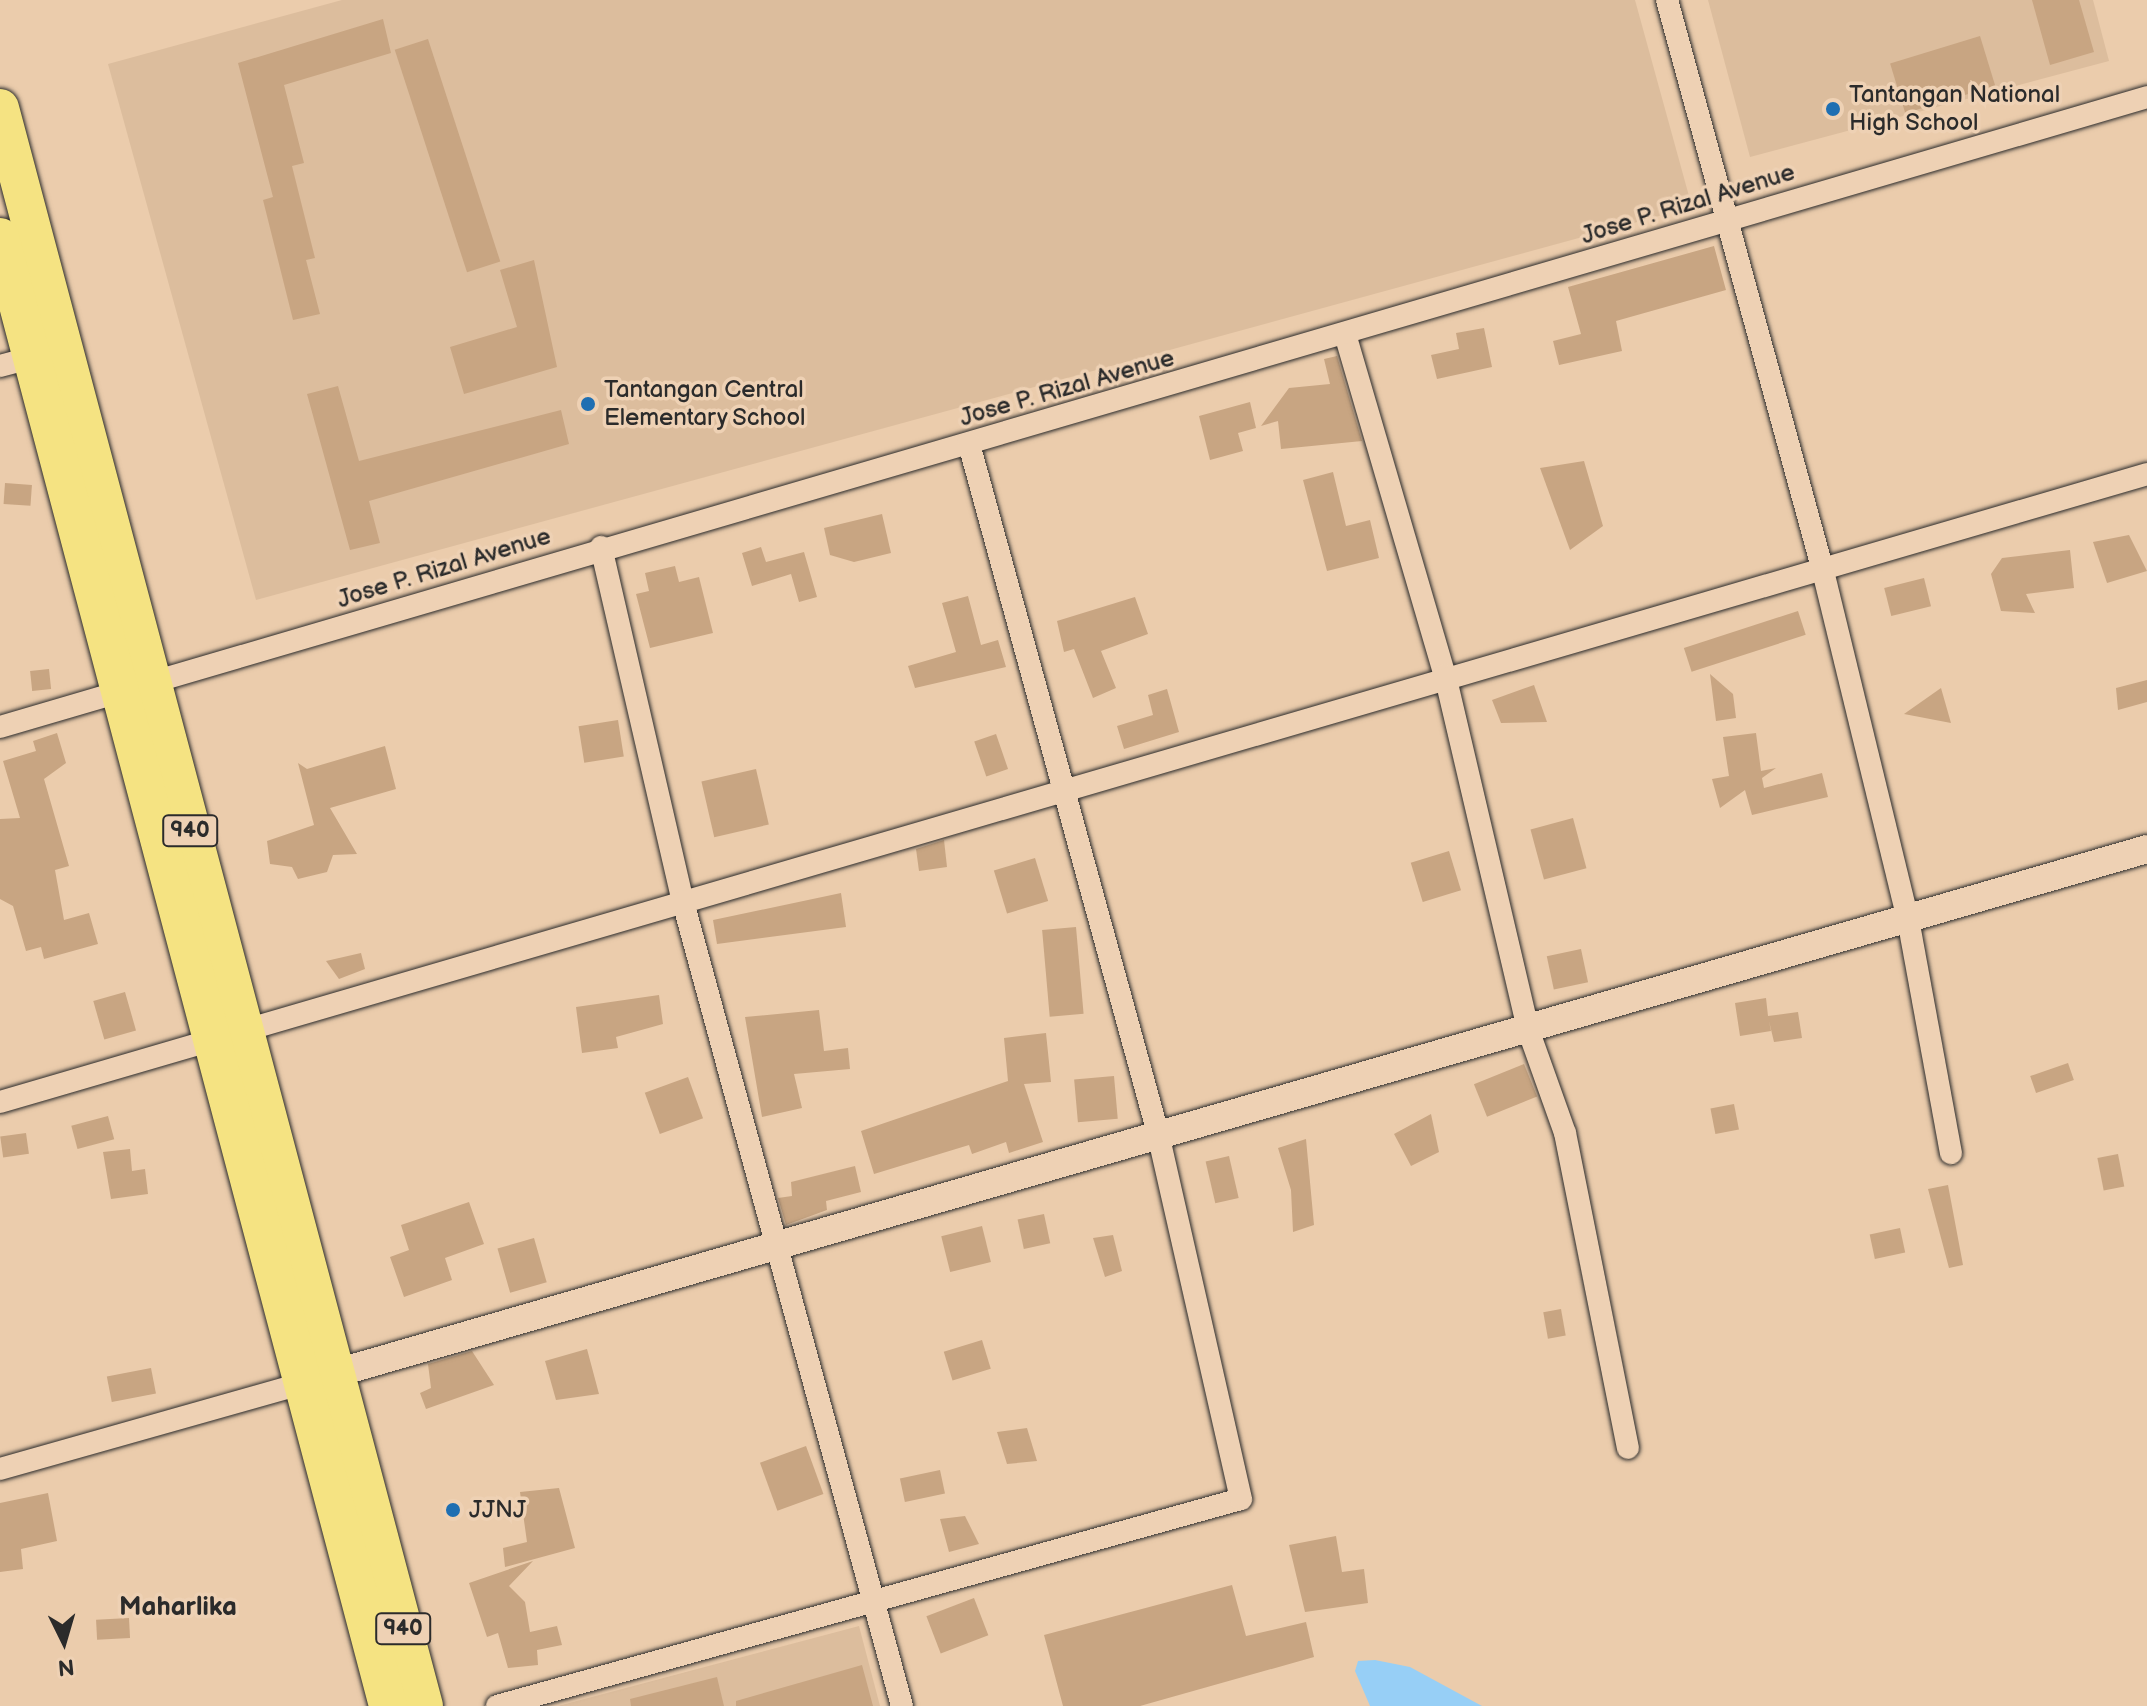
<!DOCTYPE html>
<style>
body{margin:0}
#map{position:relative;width:2147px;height:1706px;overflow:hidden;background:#ebccac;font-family:"Balsamiq Sans",sans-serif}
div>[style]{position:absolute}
.built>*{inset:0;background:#dcbd9d}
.water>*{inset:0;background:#97cff6}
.building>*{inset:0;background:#c8a582;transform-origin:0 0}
.roads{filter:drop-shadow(0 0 2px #2b2b2b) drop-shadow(0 0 2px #2b2b2b)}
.minor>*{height:22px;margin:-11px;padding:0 11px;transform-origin:11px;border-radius:11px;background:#eed1b4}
.tertiary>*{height:28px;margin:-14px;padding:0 14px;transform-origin:14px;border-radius:14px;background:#eed1b4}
.trunk>*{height:38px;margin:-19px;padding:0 19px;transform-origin:19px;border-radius:19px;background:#f5e382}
.dots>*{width:22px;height:22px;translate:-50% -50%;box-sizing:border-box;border:4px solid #eed1b4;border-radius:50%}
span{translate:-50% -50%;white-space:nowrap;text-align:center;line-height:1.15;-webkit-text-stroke:7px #eed1b4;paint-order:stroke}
.shield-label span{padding:2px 6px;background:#eed1b4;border:2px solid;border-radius:6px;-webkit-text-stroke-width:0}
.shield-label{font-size:22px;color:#2b2b2b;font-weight:700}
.poi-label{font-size:24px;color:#2b2b2b}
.left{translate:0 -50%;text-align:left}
.street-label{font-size:24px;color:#2b2b2b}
.neighbourhood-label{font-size:26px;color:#2b2b2b;font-weight:700}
.north{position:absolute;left:24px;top:1602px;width:80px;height:80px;-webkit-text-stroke:6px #eed1b4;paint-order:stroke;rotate:175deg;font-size:22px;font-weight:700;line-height:32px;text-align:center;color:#2b2b2b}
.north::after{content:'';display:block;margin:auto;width:28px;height:36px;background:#2b2b2b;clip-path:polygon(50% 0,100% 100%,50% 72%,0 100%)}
</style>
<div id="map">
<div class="built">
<div style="clip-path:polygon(342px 0,1635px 0,1692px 207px,256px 600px,108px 64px)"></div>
<div style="clip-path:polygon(1708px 0,2093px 0,2109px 61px,1750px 157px)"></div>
<div style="clip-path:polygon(859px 1626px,880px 1706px,558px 1706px)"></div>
</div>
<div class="water">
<div style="clip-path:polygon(1375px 1660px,1410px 1667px,1482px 1706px,1370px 1706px,1355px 1671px,1358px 1661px)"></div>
</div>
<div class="building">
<div style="clip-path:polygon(2032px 0,2079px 0,2094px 52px,2050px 65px)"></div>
<div style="clip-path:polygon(383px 19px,391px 53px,284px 85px,304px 163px,292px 166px,315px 258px,306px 260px,320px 314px,293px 320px,263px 200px,273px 197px,238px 63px)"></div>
<div style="left:1980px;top:36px;width:52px;height:94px;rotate:73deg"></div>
<div style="left:428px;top:39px;width:234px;height:35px;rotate:72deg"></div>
<div style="clip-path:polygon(1714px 246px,1726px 290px,1616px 321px,1622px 351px,1559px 365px,1553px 341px,1581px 334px,1568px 287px)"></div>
<div style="clip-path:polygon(534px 260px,557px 367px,464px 394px,450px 347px,517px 327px,500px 270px)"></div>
<div style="clip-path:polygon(1484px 328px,1492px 367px,1437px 379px,1431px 355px,1459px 349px,1456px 333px)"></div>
<div style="clip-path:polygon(1337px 356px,1362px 441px,1281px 449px,1278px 421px,1261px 426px,1289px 388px,1330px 384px,1324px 359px)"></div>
<div style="clip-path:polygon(338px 386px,359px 461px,561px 410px,569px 444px,369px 501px,380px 543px,350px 550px,307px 394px)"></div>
<div style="clip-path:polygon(1250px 402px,1256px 428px,1238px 433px,1243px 451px,1210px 460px,1199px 416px)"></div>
<div style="clip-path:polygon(1584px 461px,1603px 526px,1570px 550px,1540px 468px)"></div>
<div style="clip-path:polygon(1333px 472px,1346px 526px,1370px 520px,1379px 558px,1327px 571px,1303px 480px)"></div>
<div style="left:5px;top:483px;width:27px;height:21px;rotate:4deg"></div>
<div style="clip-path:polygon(882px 514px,891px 553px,854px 562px,830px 555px,824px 528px)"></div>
<div style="clip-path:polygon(2129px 535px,2147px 571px,2107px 583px,2093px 542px)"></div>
<div style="clip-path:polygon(761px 547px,766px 562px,804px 552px,817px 597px,799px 602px,791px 574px,752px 586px,742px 553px)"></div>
<div style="clip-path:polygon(2070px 550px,2074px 588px,2026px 594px,2035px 613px,2001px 611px,1991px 574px,2002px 558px)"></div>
<div style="clip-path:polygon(675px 566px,679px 582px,699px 577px,713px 633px,650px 648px,636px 594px,649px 591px,645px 573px)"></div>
<div style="left:1924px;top:578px;width:29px;height:41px;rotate:76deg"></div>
<div style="clip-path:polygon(968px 596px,981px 645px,998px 640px,1006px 667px,915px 688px,908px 666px,956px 652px,942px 603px)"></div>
<div style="clip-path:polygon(1135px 597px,1148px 634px,1101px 651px,1116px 688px,1093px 698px,1074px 649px,1064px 652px,1057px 621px)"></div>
<div style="left:1798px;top:611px;width:25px;height:120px;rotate:72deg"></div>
<div style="left:49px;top:669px;width:20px;height:19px;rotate:84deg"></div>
<div style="clip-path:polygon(1710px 674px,1733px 694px,1736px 718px,1716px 721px)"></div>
<div style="clip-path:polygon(2147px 680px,2147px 702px,2118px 710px,2116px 688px)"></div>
<div style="clip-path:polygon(1534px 685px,1547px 722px,1501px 723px,1492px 700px)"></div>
<div style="clip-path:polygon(1941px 688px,1951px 723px,1904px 714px)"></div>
<div style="clip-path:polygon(1167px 689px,1179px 732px,1124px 749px,1117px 726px,1153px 715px,1148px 695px)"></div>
<div style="left:618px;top:720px;width:37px;height:40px;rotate:81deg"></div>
<div style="clip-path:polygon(57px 733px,66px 763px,44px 779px,69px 866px,55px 870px,64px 920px,89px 913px,98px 944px,44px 959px,41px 947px,26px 951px,13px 906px,0 899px,0 819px,20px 818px,3px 761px,36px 751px,33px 741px)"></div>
<div style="clip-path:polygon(1756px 733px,1761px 771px,1776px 768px,1762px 778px,1764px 788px,1822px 773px,1828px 797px,1752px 815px,1745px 790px,1720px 808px,1712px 779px,1729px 776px,1723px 737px)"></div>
<div style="left:996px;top:734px;width:37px;height:23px;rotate:71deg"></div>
<div style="clip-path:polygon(385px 746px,396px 789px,330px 808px,357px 854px,333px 855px,327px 872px,298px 879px,292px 867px,270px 864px,267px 841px,314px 825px,298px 763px,307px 769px)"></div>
<div style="left:756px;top:769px;width:57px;height:56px;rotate:77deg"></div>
<div style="left:1573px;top:818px;width:52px;height:44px;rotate:75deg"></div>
<div style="clip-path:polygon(944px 840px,947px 867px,919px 871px,916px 849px)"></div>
<div style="left:1449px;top:851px;width:41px;height:40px;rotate:73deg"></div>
<div style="left:1035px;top:858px;width:45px;height:43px;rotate:73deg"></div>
<div style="clip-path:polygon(841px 893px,846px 927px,717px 944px,713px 920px)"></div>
<div style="left:1076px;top:927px;width:87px;height:34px;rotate:85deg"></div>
<div style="left:1581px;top:949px;width:34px;height:35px;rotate:78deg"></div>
<div style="clip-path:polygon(361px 953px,365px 969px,339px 979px,326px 961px)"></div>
<div style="left:125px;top:992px;width:40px;height:33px;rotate:74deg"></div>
<div style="clip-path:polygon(659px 995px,663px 1024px,616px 1037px,618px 1048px,582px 1053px,576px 1007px)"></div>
<div style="clip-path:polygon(1766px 998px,1768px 1016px,1798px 1012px,1802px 1038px,1774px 1042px,1769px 1021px,1771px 1031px,1740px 1036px,1735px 1003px)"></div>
<div style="clip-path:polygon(819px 1010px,824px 1051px,848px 1048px,850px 1069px,794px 1074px,802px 1108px,762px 1117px,745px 1017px)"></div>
<div style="clip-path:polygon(1046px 1033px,1051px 1082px,1024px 1084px,1043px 1142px,1009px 1153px,1006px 1142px,972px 1154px,969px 1145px,874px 1174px,861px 1131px,1008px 1081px,1004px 1038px)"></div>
<div style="left:2068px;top:1063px;width:18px;height:40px;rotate:71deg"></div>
<div style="left:1524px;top:1064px;width:35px;height:54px;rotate:68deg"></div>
<div style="left:1114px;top:1076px;width:43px;height:40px;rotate:85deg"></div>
<div style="left:688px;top:1077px;width:44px;height:46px;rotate:70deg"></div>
<div style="left:1734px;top:1104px;width:26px;height:24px;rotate:79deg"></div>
<div style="clip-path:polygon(1431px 1114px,1439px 1152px,1411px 1166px,1394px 1134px)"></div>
<div style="left:108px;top:1116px;width:24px;height:38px;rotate:75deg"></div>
<div style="left:26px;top:1133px;width:21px;height:26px;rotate:82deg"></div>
<div style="clip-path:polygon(1306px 1139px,1314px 1225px,1293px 1232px,1291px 1190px,1278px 1148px)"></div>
<div style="clip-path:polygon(130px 1149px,132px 1171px,145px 1169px,148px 1194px,111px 1199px,103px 1152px)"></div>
<div style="left:2118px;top:1154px;width:33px;height:21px;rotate:79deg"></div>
<div style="left:1229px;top:1156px;width:43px;height:24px;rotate:77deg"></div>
<div style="clip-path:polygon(855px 1166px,861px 1192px,826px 1201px,827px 1210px,786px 1225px,778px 1198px,792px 1196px,791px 1182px)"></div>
<div style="clip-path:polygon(1948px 1185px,1963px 1265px,1949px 1268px,1928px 1189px)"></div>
<div style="clip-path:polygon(469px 1202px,484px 1244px,445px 1258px,452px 1280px,404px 1297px,390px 1257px,409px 1250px,401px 1225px)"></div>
<div style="left:1044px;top:1214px;width:30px;height:27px;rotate:78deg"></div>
<div style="left:982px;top:1226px;width:37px;height:42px;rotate:76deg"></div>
<div style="left:1900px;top:1228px;width:25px;height:31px;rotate:78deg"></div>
<div style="clip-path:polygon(1113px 1235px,1122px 1271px,1105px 1277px,1093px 1238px)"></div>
<div style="left:534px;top:1238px;width:46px;height:38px;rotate:74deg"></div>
<div style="left:1561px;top:1309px;width:27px;height:18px;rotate:80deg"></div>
<div style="left:982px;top:1340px;width:30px;height:40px;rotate:73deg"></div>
<div style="clip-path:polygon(587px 1349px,599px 1394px,556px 1400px,545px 1361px)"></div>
<div style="clip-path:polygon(472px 1351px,494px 1385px,426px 1409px,420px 1393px,431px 1388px,428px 1364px)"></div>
<div style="left:151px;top:1368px;width:26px;height:45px;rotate:79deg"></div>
<div style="clip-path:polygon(1027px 1428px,1037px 1461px,1007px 1464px,997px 1432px)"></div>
<div style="left:806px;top:1446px;width:51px;height:49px;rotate:70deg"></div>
<div style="left:940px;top:1470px;width:24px;height:41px;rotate:78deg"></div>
<div style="clip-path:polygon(559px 1488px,575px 1548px,505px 1567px,503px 1548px,527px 1542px,520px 1492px)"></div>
<div style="clip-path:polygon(48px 1493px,57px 1541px,21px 1549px,23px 1569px,0 1572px,0 1503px)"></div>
<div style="clip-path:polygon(965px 1516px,979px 1544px,949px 1552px,940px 1519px)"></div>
<div style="clip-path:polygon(1336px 1536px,1342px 1572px,1364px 1569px,1368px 1603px,1305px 1612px,1289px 1545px)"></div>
<div style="clip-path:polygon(533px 1561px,509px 1586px,525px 1602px,530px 1632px,557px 1626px,562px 1645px,537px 1650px,538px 1665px,508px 1668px,498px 1633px,487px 1637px,469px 1583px)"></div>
<div style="clip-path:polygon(1232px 1585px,1246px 1636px,1306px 1622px,1314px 1657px,1140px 1706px,1063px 1706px,1044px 1635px)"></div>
<div style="left:974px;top:1598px;width:40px;height:51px;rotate:69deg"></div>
<div style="left:129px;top:1618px;width:20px;height:33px;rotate:87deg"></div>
<div style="clip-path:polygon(862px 1665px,873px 1706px,736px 1706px,736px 1701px)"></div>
<div style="clip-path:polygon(717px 1677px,724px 1706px,631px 1706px,630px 1699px)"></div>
</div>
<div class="roads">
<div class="minor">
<div style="left:1667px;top:0;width:592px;rotate:74.72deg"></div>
<div style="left:1823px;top:571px;width:358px;rotate:76.3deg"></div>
<div style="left:1908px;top:919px;width:238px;rotate:79.6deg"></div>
<div style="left:1345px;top:334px;width:355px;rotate:73.7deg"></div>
<div style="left:1445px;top:675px;width:367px;rotate:76.8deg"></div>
<div style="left:1529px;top:1032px;width:107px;rotate:70.4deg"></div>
<div style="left:1565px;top:1133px;width:321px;rotate:78.7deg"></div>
<div style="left:0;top:366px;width:42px;rotate:-15deg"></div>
<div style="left:601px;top:547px;width:364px;rotate:77deg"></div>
<div style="left:683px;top:902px;width:833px;rotate:74.76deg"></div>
<div style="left:0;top:727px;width:2238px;rotate:-16.35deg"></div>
<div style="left:0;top:1102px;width:2237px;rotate:-16.3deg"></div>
<div style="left:0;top:1469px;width:323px;rotate:-15.8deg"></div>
<div style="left:497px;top:1706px;width:772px;rotate:-15.55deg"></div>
<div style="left:1241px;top:1499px;width:371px;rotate:-102.8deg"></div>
<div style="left:1159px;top:1137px;width:719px;rotate:-105.33deg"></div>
</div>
<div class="tertiary">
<div style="left:333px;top:1374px;width:1888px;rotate:-16.14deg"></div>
</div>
<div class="trunk">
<div style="left:0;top:108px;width:1653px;rotate:75.14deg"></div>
<div style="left:0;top:237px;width:1519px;rotate:75.2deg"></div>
</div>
</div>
<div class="dots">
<div style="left:1833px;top:109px;background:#1f6fb2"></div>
<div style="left:588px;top:404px;background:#1f6fb2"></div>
<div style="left:453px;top:1510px;background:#1f6fb2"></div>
</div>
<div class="shield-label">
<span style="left:190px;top:831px">940</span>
<span style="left:403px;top:1629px">940</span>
</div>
<div class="poi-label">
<span class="left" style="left:1849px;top:109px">Tantangan National<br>High School</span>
<span class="left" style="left:604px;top:404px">Tantangan Central<br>Elementary School</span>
<span class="left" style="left:469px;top:1510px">JJNJ</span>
</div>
<div class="street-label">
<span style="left:1688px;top:204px;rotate:-17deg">Jose P. Rizal Avenue</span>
<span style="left:1067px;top:388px;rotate:-16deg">Jose P. Rizal Avenue</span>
<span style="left:444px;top:568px;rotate:-17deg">Jose P. Rizal Avenue</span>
</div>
<div class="neighbourhood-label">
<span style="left:178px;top:1608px">Maharlika</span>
</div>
<div class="north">N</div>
</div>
